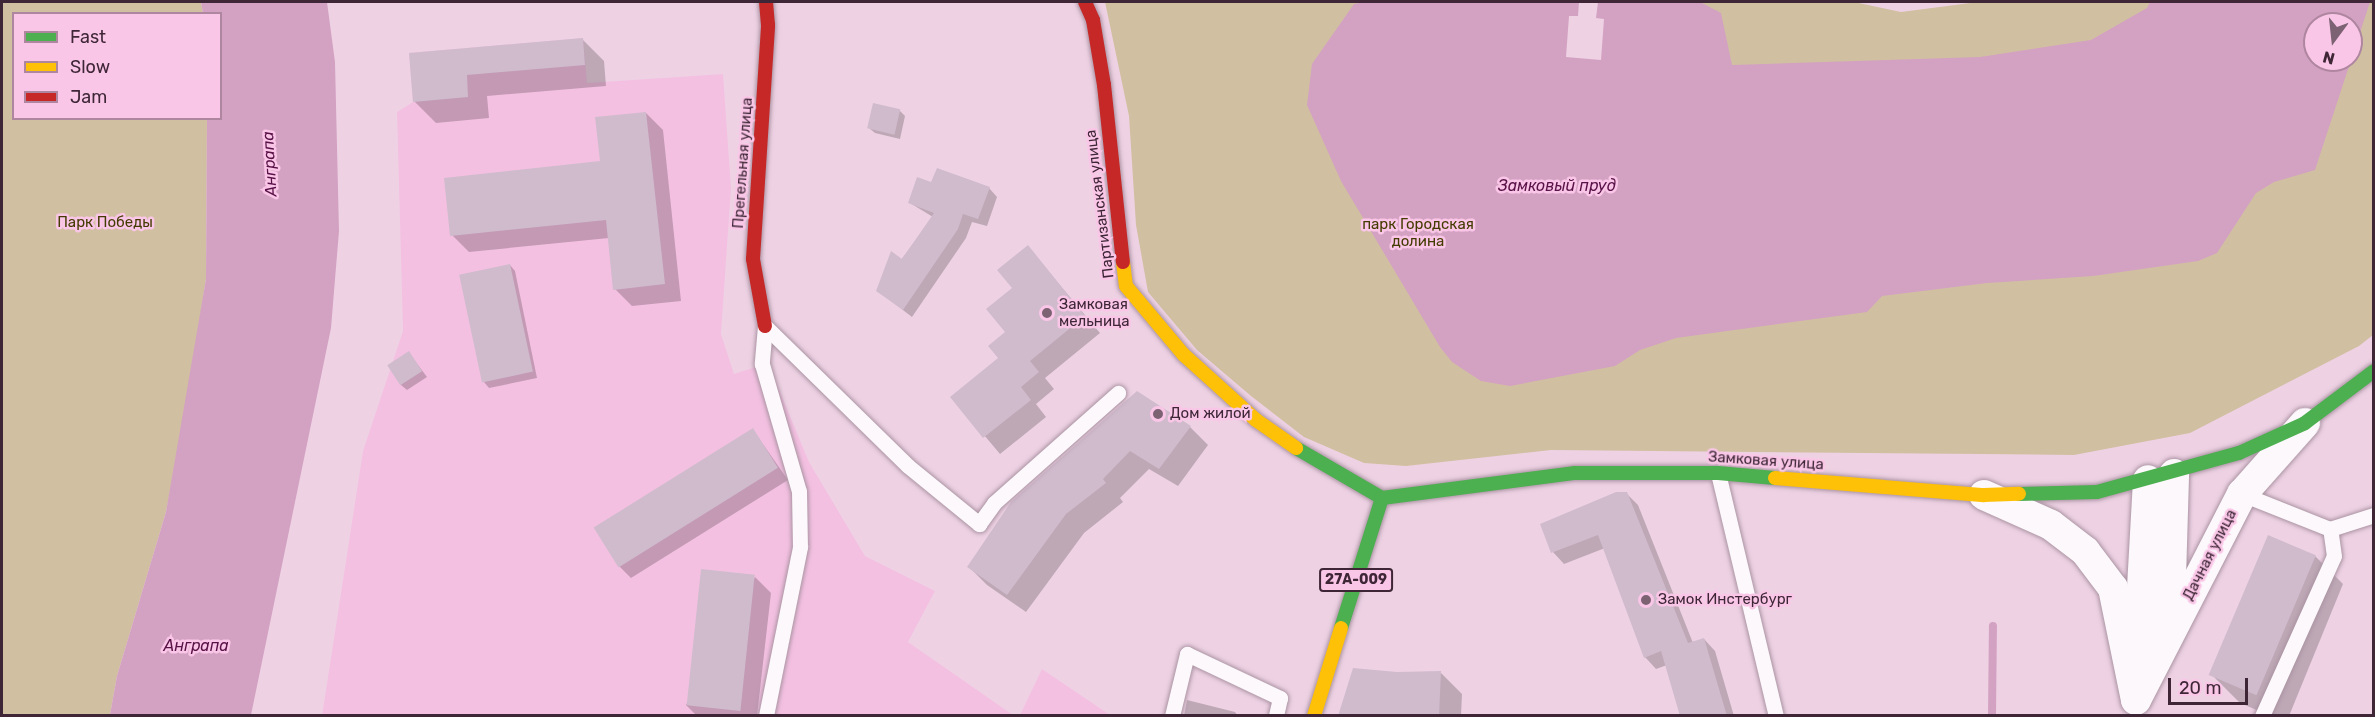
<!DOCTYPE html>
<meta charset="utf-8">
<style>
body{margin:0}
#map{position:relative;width:2375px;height:717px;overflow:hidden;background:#eed2e4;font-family:Rubik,sans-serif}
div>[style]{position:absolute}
.built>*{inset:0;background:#f4c0e2}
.green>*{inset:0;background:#d1bfa2}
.water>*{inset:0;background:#d3a1c2}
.pier>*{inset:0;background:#eed2e4}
.shadow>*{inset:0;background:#0003}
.stream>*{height:8px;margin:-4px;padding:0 4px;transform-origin:4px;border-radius:4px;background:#d3a1c2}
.building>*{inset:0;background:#d0bbcd;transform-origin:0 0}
.roads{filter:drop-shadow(0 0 2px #ab94a3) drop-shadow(0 0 2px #ab94a3)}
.lane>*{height:15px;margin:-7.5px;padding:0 7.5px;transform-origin:7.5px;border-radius:7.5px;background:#fcf8fb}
.street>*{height:30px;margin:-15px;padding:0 15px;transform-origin:15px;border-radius:15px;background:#fcf8fb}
.fast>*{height:14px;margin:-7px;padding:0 7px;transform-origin:7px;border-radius:7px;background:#4caf50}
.slow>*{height:14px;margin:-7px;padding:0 7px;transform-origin:7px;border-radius:7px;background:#ffc107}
.jam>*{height:14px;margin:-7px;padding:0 7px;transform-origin:7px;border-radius:7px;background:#c62828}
.dots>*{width:16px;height:16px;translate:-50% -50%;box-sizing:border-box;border:3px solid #fac6e7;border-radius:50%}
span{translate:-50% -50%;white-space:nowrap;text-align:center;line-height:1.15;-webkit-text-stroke:5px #fac6e7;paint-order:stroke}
.shield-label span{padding:2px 4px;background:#fac6e7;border:2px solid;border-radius:4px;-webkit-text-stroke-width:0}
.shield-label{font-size:14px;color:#3e2636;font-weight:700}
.street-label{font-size:15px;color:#3e2636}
.park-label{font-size:15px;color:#433b01}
.poi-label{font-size:15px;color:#3e2636}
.left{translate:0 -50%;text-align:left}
.water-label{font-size:16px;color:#591247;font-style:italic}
.frame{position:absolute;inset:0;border:3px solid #3e2636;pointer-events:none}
.legend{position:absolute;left:12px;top:12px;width:210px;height:108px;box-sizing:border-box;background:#fac6e7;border:2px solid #af86a0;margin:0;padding:8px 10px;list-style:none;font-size:18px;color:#3e2636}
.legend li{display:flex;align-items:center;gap:12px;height:30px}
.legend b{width:30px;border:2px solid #af86a0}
.north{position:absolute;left:2303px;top:12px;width:60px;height:60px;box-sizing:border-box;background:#fac6e7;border:2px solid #af86a0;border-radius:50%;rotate:195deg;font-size:16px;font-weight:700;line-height:24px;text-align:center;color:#3e2636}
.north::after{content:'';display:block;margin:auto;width:21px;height:27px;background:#7c6273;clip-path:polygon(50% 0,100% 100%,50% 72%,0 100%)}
.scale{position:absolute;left:2168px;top:678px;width:80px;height:27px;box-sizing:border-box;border:3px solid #3e2636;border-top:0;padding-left:8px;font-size:18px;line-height:21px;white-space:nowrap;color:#3e2636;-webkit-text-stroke:4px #fac6e7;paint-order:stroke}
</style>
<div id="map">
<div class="built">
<div style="clip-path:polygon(583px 38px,587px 83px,723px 74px,731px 188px,721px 334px,734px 374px,768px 363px,809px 462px,865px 556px,935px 591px,908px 642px,1013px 715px,322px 716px,363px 451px,403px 331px,397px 112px,413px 102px,409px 53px)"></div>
<div style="clip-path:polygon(1042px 669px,1110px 715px,1020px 715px)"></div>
</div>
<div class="green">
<div style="clip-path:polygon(2px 2px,201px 2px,203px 13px,14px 14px,14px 118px,207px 119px,206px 279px,188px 396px,166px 512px,117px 676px,110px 715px,2px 715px)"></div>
<div style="clip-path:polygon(evenodd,1105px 2px,1854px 2px,1901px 12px,1978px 2px,2373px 2px,2373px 335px,2359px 346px,2190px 433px,2074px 455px,1551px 450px,1406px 466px,1364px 463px,1304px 437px,1251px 396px,1197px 350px,1148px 292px,1136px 225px,1129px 116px,1105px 2px,2315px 24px,2351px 24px,2351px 60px,2315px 60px,2315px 24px)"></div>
</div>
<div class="water">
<div style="clip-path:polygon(201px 2px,327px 2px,335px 62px,339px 231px,331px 328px,251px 715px,110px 715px,117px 676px,166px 512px,206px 279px,207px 119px,220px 118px,220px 14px,203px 13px)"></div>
<div style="clip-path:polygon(evenodd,1365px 2px,1700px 2px,1721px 13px,1732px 65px,1980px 57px,2091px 40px,2147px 8px,2150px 2px,2370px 2px,2315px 170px,2274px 182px,2256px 193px,2217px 253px,2198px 261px,2093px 276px,1987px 283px,1882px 296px,1867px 312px,1676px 338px,1640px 350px,1615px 366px,1510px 386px,1481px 381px,1452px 362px,1440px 347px,1341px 181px,1307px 105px,1312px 64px,1354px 4px,1365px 2px,2315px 24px,2351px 24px,2351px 60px,2315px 60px,2315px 24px)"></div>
</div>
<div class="pier">
<div style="clip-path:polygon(1579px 2px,1598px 2px,1596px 18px,1604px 19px,1601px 60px,1566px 57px,1569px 16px,1578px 16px)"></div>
</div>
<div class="shadow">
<div style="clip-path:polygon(582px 39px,604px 61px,606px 86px,487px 96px,489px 118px,436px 123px,415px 102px,411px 54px)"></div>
<div style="clip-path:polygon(874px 105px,900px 111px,905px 116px,900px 139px,875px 133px,869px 128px)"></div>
<div style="clip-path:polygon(646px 113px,663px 130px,681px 301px,632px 306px,615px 289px,609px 238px,469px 252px,452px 235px,602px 163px)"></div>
<div style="clip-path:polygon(932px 184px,989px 188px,997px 197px,987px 226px,972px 222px,966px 238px,912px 317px,878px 291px,933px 217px,910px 203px)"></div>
<div style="clip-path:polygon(1028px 247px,1100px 333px,1045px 378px,1054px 389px,1036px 404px,1046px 417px,1000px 454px,952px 397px,1000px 359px,1014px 289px)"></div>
<div style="clip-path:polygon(510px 265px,515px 271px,537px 378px,489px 388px,484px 382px)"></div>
<div style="clip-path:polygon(409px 353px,427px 377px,407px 390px,401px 385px)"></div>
<div style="clip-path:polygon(1137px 393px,1190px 427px,1208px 445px,1178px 486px,1149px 469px,1120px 498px,1123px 502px,1084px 533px,1026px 612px,987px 585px,969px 567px)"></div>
<div style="clip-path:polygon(753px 430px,788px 480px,631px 578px,619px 566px)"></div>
<div style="clip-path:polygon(1626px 493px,1638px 505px,1693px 643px,1704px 639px,1715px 651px,1734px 716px,1682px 716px,1667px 665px,1656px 669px,1645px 657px,1605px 548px,1564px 564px,1553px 552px)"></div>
<div style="clip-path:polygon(2315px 556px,2343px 584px,2289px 716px,2271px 716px,2240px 703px,2212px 675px)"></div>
<div style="clip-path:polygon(755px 577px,771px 593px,757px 716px,697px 716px,686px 705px)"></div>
<div style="clip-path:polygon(1441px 673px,1462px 694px,1461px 716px,1339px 716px,1396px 674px)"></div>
<div style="clip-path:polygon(1187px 700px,1235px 712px,1238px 716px,1184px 716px)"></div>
</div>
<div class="stream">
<div style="left:1992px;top:716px;width:90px;rotate:-89.4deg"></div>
</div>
<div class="building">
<div style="clip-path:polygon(583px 38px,585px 65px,467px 75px,468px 97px,413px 102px,409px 53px)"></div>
<div style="left:873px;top:103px;width:28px;height:26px;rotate:13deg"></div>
<div style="clip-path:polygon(646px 112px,665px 284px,613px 290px,606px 220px,450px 236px,444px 178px,600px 161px,595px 117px)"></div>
<div style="clip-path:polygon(937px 168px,990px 187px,978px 219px,963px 214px,958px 229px,903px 310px,876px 291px,891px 251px,902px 259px,934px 213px,908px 203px,917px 177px,931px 182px)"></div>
<div style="clip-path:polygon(1028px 245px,1085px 316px,1030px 361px,1039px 372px,1021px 387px,1031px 400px,983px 438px,950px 397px,998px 358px,988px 346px,1005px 332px,986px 309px,1012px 288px,997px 270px)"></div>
<div style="left:510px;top:264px;width:110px;height:52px;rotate:78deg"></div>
<div style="left:409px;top:351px;width:24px;height:26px;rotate:57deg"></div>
<div style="clip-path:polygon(1137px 391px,1191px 426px,1159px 469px,1130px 451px,1103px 479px,1106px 483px,1066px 514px,1007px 595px,967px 567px,1011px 502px)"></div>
<div style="left:753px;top:428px;width:47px;height:188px;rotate:58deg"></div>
<div style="clip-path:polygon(1616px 492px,1627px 492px,1688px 643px,1704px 638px,1727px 716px,1680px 716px,1661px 651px,1644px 658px,1598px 535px,1551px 553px,1540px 524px)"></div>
<div style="left:2268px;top:535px;width:52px;height:152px;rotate:23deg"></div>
<div style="left:701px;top:569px;width:54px;height:137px;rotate:6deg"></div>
<div style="clip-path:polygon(1353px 668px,1397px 672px,1441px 671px,1439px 716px,1338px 716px)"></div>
</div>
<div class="roads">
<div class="lane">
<div style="left:765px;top:326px;width:200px;rotate:44.4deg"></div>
<div style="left:908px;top:466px;width:92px;rotate:39.2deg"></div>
<div style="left:979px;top:524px;width:26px;rotate:-54deg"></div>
<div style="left:994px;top:503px;width:166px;rotate:-41.6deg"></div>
<div style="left:765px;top:326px;width:38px;rotate:95deg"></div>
<div style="left:762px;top:364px;width:132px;rotate:73.8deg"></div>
<div style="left:799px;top:491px;width:56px;rotate:89deg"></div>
<div style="left:800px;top:547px;width:172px;rotate:101.4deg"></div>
<div style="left:1718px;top:473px;width:250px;rotate:76.6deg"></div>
<div style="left:2242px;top:494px;width:95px;rotate:21.7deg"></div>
<div style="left:2330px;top:529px;width:46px;rotate:-17.7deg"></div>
<div style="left:1172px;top:716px;width:64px;rotate:-76.4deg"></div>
<div style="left:1187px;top:654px;width:103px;rotate:25.3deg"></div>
<div style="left:1280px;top:698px;width:18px;rotate:103deg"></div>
<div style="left:2262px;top:716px;width:175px;rotate:-65.8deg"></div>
<div style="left:2334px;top:556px;width:27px;rotate:-98deg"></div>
</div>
<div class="street">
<div style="left:1984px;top:495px;width:73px;rotate:24.1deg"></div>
<div style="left:2051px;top:525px;width:43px;rotate:37.4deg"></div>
<div style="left:2085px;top:551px;width:46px;rotate:52.9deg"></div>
<div style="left:2113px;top:588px;width:114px;rotate:78.4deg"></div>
<div style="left:2155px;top:634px;width:58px;rotate:-74.1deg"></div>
<div style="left:2171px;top:578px;width:104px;rotate:-88.3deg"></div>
<div style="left:2138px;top:659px;width:179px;rotate:-86.8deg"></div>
<div style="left:2136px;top:700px;width:232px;rotate:-62.8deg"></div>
<div style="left:2242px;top:494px;width:95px;rotate:-48.4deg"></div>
</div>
<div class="fast">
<div style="left:1296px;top:448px;width:99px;rotate:30.2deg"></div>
<div style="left:1382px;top:498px;width:136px;rotate:107.5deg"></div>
<div style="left:2019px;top:494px;width:78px;rotate:-1.5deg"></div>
<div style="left:2097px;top:492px;width:147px;rotate:-15.4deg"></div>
<div style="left:2239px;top:453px;width:72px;rotate:-24.4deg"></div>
<div style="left:2305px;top:423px;width:86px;rotate:-37deg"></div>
<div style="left:1382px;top:498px;width:195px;rotate:-7.4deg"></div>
<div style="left:1575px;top:473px;width:143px"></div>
<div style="left:1718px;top:473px;width:57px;rotate:5deg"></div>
</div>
<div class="slow">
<div style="left:1123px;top:262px;width:24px;rotate:83deg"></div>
<div style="left:1126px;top:286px;width:90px;rotate:50deg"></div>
<div style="left:1184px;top:355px;width:97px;rotate:42.1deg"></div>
<div style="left:1256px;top:420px;width:49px;rotate:35deg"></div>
<div style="left:1775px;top:478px;width:210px;rotate:4.7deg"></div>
<div style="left:1984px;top:495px;width:35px;rotate:-2deg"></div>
<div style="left:1314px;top:716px;width:92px;rotate:-72.9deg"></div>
</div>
<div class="jam">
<div style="left:1085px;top:2px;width:20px;rotate:66deg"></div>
<div style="left:1093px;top:20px;width:66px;rotate:80.4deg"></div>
<div style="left:1104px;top:85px;width:178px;rotate:83.9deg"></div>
<div style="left:765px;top:326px;width:68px;rotate:-100.2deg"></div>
<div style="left:753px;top:259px;width:234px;rotate:-86.3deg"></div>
<div style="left:768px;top:25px;width:23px;rotate:-95deg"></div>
</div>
</div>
<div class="dots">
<div style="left:1047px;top:313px;background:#7c6273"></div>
<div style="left:1158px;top:414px;background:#7c6273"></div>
<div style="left:1646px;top:600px;background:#7c6273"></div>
</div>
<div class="shield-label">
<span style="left:1356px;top:580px">27А-009</span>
</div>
<div class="street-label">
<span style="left:743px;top:163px;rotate:-86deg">Прегельная улица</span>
<span style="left:1100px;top:204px;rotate:-97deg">Партизанская улица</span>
<span style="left:1766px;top:461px;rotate:4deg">Замковая улица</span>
<span style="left:2210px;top:555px;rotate:-63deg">Дачная улица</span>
</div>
<div class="park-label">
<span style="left:105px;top:223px">Парк Победы</span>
<span style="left:1418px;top:233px">парк Городская<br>долина</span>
</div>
<div class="poi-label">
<span class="left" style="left:1059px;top:313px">Замковая<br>мельница</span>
<span class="left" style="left:1170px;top:414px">Дом жилой</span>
<span class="left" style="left:1658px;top:600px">Замок Инстербург</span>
</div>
<div class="water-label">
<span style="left:270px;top:164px;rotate:-93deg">Анграпа</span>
<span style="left:1557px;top:186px">Замковый пруд</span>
<span style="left:196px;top:646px">Анграпа</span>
</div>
<div class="frame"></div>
<ul class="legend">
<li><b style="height:8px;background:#4caf50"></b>Fast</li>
<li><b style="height:8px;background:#ffc107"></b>Slow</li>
<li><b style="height:8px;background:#c62828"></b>Jam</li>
</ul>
<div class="north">N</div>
<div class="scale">20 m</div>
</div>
